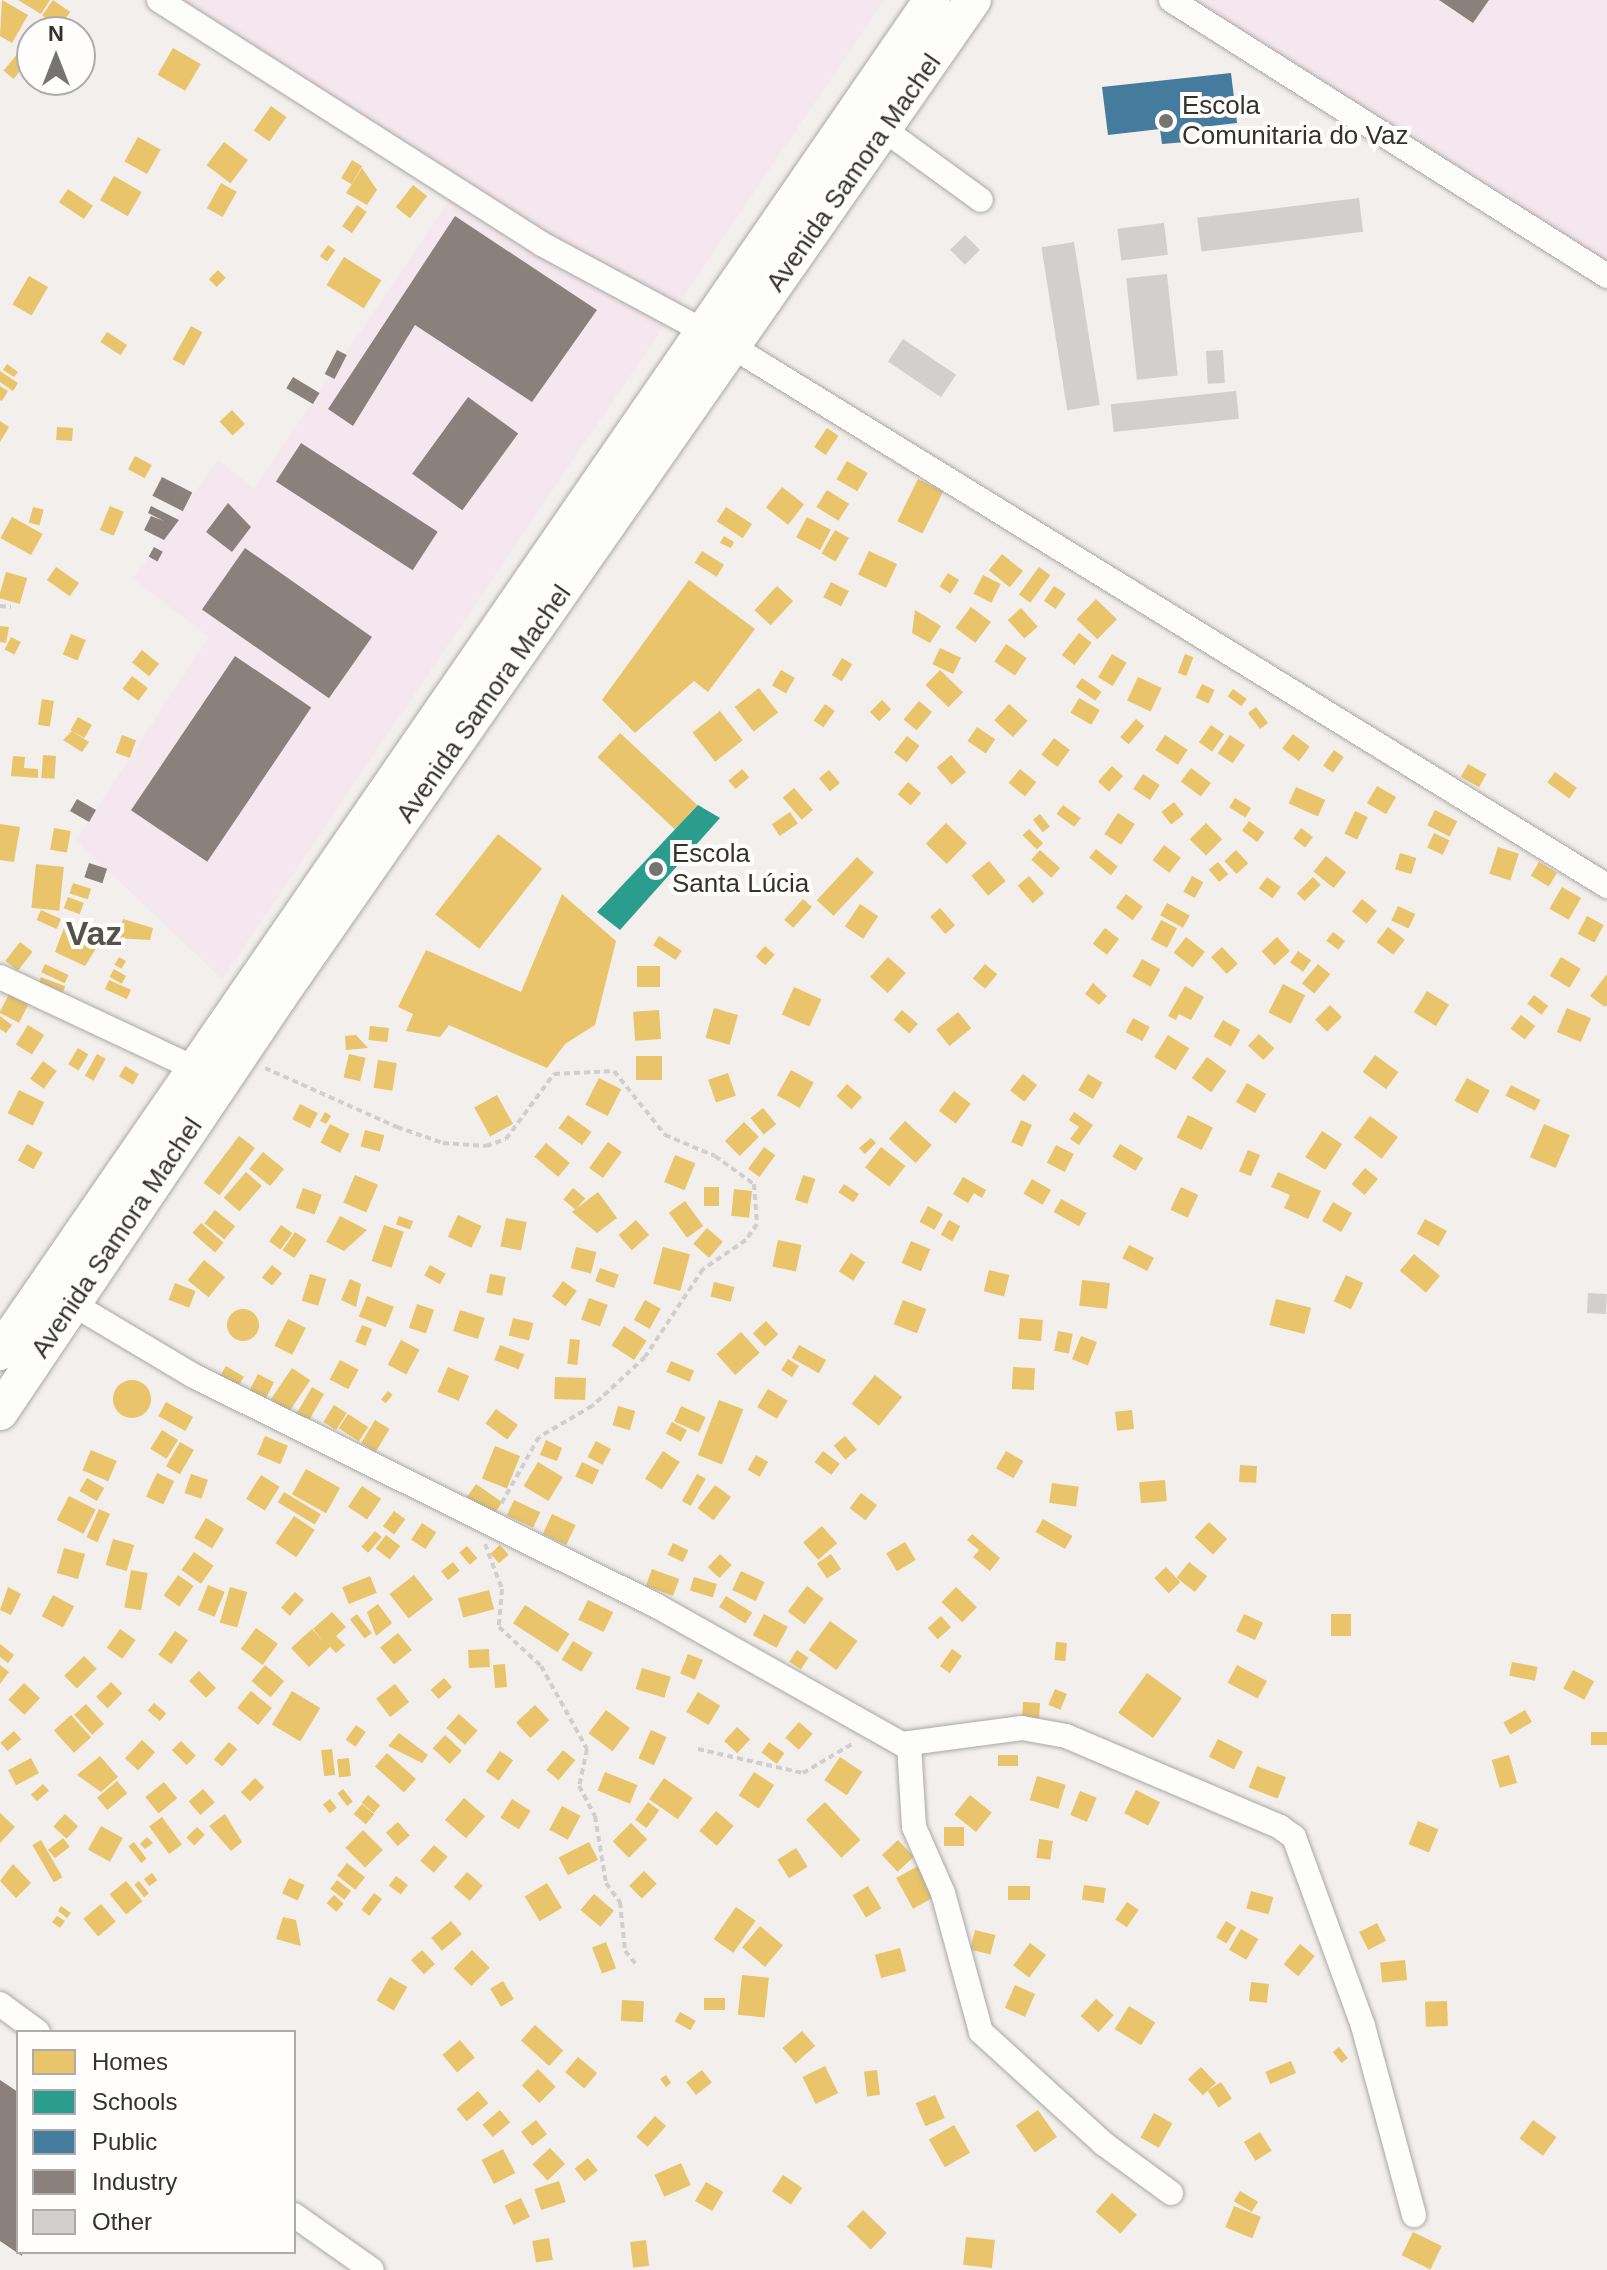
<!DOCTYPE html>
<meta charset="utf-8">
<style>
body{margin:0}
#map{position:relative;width:1607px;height:2270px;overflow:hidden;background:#f2efec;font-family:Arial,sans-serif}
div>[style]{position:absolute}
.industrial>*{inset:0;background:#f4e7ed}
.homes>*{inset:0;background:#e9c46a;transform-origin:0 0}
.round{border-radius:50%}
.schools>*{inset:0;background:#2a9d8f}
.public>*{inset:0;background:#457b9d}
.industry>*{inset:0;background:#8a817c;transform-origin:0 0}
.building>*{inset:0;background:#d2d0cd;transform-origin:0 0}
.path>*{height:4px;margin-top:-2px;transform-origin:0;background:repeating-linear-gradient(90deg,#d1cfce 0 6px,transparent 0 10px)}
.roads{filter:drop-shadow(0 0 2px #aaa8a5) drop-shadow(0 0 2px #aaa8a5)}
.minor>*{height:24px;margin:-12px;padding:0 12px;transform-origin:12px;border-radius:12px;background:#fdfdfc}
.highway>*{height:36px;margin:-18px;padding:0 18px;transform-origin:18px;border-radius:18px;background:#fdfdfc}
.dots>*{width:22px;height:22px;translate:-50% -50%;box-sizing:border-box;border:4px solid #fffefc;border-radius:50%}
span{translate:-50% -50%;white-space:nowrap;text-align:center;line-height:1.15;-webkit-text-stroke:8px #fffefc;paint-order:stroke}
.poi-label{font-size:26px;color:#34322f}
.left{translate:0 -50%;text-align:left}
.street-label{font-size:26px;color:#34322f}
.district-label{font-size:34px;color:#57514b;font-weight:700}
.legend{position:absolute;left:16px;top:2030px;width:280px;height:224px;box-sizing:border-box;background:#fffefc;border:2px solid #aeacaa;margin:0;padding:10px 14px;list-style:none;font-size:24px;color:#34322f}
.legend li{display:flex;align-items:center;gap:16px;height:40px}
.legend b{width:40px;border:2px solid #aeacaa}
.north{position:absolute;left:16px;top:16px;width:80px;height:80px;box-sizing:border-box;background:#fffefc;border:2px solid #aeacaa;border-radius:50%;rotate:0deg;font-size:22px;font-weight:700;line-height:32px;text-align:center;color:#34322f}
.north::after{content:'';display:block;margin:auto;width:28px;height:36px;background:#767471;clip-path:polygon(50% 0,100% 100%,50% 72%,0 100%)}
</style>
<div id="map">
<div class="industrial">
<div style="clip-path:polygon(159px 0,884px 0,222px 979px,76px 840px,209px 637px,133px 579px,218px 460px,254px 488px,460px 185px)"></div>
<div style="clip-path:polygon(1188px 0,1607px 0,1607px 273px)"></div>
</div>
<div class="homes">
<div style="clip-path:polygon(2px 0,28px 15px,12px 43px,0 36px)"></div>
<div style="clip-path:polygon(18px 0,50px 0,41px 14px)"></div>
<div style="left:53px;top:0;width:21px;height:19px;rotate:35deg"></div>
<div style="clip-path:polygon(32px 34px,32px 55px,30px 57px,21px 51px)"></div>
<div style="left:173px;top:48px;width:32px;height:31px;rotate:30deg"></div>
<div style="left:18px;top:53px;width:13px;height:23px;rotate:39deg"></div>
<div style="left:271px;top:106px;width:19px;height:30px;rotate:35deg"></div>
<div style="left:138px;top:137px;width:26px;height:28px;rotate:29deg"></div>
<div style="left:224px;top:142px;width:30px;height:29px;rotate:37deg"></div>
<div style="left:352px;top:160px;width:12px;height:21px;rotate:31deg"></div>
<div style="clip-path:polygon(362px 168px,377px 190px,367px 205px,346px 193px)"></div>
<div style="left:114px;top:176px;width:32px;height:28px;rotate:30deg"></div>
<div style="left:221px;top:183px;width:18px;height:29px;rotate:29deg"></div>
<div style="left:413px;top:185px;width:18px;height:28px;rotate:38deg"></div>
<div style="left:68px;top:189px;width:30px;height:16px;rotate:34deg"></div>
<div style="left:357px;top:205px;width:12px;height:26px;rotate:35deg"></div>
<div style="left:328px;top:245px;width:9px;height:14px;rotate:36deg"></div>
<div style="left:344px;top:257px;width:44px;height:33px;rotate:32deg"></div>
<div style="left:218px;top:270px;width:11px;height:13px;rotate:45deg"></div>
<div style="left:29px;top:276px;width:22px;height:33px;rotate:30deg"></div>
<div style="left:191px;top:326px;width:13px;height:38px;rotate:29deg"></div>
<div style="left:107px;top:332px;width:24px;height:12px;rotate:33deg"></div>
<div style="clip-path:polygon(7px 364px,18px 372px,14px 377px,3px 370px)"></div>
<div style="clip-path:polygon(0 371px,18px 383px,13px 391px,0 382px)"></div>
<div style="clip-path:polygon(0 386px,8px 391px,2px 401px,0 400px)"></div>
<div style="left:232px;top:410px;width:19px;height:17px;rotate:47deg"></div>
<div style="clip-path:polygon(0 421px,9px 427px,0 442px)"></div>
<div style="left:57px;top:427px;width:16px;height:13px;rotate:4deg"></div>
<div style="left:827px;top:428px;width:14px;height:23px;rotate:34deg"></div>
<div style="left:135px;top:456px;width:19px;height:15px;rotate:28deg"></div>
<div style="left:847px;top:461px;width:24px;height:21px;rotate:30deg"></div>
<div style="left:918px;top:479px;width:28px;height:47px;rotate:26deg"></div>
<div style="left:782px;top:487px;width:28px;height:26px;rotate:38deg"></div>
<div style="left:827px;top:490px;width:26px;height:20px;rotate:32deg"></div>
<div style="left:110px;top:506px;width:15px;height:26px;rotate:23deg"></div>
<div style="left:33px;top:507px;width:11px;height:16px;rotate:15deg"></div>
<div style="left:726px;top:507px;width:31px;height:17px;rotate:33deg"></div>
<div style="left:12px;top:517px;width:35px;height:24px;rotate:29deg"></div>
<div style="left:807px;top:517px;width:27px;height:23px;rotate:28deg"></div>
<div style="left:835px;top:530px;width:16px;height:27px;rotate:30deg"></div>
<div style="clip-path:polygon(724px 536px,734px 542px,731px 548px,720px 543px)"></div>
<div style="left:702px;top:551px;width:26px;height:14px;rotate:32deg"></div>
<div style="left:869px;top:551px;width:31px;height:26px;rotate:25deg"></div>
<div style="left:1002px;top:554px;width:27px;height:21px;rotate:39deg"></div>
<div style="left:56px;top:567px;width:28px;height:16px;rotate:35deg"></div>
<div style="left:1039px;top:567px;width:14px;height:34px;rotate:36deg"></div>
<div style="left:6px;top:572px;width:22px;height:27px;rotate:16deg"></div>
<div style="left:948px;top:573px;width:13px;height:16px;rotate:32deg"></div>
<div style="left:983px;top:575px;width:20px;height:21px;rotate:27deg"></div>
<div style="clip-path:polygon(689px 580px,755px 629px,708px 692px,694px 681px,635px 733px,602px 700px)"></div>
<div style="left:831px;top:582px;width:20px;height:17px;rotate:27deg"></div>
<div style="left:777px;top:586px;width:22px;height:33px;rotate:43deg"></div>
<div style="left:1054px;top:586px;width:14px;height:18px;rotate:34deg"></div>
<div style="left:1096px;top:599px;width:29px;height:28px;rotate:44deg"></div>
<div style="left:971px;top:607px;width:25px;height:26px;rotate:37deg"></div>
<div style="left:1021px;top:608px;width:25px;height:18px;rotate:48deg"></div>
<div style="clip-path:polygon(915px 610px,941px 626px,930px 643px,912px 633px)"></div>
<div style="clip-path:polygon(0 626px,9px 627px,6px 643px,0 642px)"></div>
<div style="left:1079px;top:633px;width:16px;height:28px;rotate:38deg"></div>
<div style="left:71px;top:634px;width:16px;height:22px;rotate:22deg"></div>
<div style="left:11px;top:637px;width:11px;height:14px;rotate:27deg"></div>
<div style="left:1006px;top:644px;width:25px;height:21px;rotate:34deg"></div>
<div style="left:940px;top:648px;width:23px;height:18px;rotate:25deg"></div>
<div style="left:142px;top:650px;width:22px;height:16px;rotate:39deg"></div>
<div style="left:1112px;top:654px;width:17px;height:27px;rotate:31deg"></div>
<div style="left:1185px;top:654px;width:9px;height:20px;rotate:21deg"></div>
<div style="left:842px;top:658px;width:12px;height:20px;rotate:31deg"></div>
<div style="left:781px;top:670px;width:16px;height:18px;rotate:30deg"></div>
<div style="left:940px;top:670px;width:32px;height:21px;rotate:44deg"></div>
<div style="left:132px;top:676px;width:20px;height:16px;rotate:37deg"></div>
<div style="left:1138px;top:677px;width:26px;height:26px;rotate:25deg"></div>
<div style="left:1082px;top:678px;width:24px;height:11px;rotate:35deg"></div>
<div style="left:1202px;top:684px;width:14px;height:15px;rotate:25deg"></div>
<div style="left:759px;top:688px;width:31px;height:31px;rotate:52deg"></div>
<div style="left:1233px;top:689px;width:17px;height:9px;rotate:36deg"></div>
<div style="left:1079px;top:698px;width:24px;height:17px;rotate:30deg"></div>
<div style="left:42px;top:699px;width:12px;height:26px;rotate:9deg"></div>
<div style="left:882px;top:700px;width:13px;height:17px;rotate:45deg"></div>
<div style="left:919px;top:701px;width:17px;height:24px;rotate:40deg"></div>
<div style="left:825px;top:704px;width:12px;height:20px;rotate:35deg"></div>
<div style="left:1009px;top:704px;width:25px;height:22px;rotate:42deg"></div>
<div style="left:1256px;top:707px;width:20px;height:10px;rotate:53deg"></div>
<div style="left:720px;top:711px;width:37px;height:35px;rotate:52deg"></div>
<div style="left:78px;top:717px;width:16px;height:15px;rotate:30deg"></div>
<div style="left:1136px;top:719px;width:11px;height:24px;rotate:41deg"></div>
<div style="left:1211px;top:725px;width:16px;height:21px;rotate:35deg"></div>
<div style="left:977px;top:727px;width:22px;height:17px;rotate:34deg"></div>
<div style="clip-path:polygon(72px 731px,89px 742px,82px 752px,63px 740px)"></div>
<div style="left:620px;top:733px;width:106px;height:33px;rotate:43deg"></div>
<div style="left:1293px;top:734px;width:21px;height:18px;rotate:37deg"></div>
<div style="left:122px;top:735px;width:15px;height:19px;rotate:20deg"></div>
<div style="left:1165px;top:735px;width:27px;height:18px;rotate:33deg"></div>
<div style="left:1230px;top:735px;width:18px;height:22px;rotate:34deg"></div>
<div style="left:907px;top:736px;width:16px;height:21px;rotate:38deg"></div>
<div style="left:1054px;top:738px;width:20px;height:21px;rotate:37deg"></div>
<div style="left:1334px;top:750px;width:12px;height:19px;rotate:35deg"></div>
<div style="left:43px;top:755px;width:13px;height:23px;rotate:4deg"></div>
<div style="left:951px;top:755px;width:23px;height:19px;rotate:49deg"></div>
<div style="clip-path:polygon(13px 756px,25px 757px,24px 768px,38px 769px,38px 778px,11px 776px)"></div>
<div style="left:1468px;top:764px;width:21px;height:15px;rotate:29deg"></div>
<div style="left:1112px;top:766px;width:15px;height:21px;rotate:42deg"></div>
<div style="left:1191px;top:768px;width:25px;height:17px;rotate:37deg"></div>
<div style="left:742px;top:769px;width:11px;height:18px;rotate:49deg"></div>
<div style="left:1020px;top:769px;width:21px;height:18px;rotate:39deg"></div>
<div style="left:829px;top:770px;width:17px;height:13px;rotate:50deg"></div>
<div style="left:1555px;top:772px;width:27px;height:13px;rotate:36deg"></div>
<div style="left:1143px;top:774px;width:20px;height:18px;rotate:33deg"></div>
<div style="left:908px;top:782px;width:17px;height:16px;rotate:40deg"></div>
<div style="left:1377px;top:786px;width:22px;height:20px;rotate:30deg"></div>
<div style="left:1296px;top:787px;width:32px;height:18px;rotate:24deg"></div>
<div style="left:794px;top:788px;width:29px;height:15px;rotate:49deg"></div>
<div style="left:1235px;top:798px;width:19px;height:11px;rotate:32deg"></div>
<div style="left:1174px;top:802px;width:16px;height:16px;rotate:52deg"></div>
<div style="left:1063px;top:805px;width:22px;height:11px;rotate:36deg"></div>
<div style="left:1435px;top:810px;width:25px;height:17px;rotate:27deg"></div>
<div style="left:1355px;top:811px;width:14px;height:25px;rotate:25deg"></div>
<div style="left:790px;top:812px;width:14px;height:22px;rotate:56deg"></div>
<div style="left:1118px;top:813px;width:20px;height:25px;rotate:33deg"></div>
<div style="left:1040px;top:814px;width:16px;height:9px;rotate:52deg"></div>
<div style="left:1249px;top:821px;width:19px;height:12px;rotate:36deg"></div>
<div style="left:946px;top:823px;width:29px;height:29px;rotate:44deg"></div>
<div style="left:1206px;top:823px;width:23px;height:23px;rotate:45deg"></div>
<div style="clip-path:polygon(0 824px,20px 827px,14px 862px,0 860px)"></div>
<div style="left:54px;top:828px;width:17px;height:22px;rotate:10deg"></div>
<div style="left:1301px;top:828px;width:15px;height:13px;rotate:37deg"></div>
<div style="left:1029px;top:829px;width:20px;height:9px;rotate:45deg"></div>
<div style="left:1434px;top:833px;width:17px;height:16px;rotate:25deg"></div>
<div style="left:498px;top:834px;width:56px;height:102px;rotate:38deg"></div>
<div style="left:1164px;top:845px;width:21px;height:19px;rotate:37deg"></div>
<div style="left:1498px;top:847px;width:22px;height:28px;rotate:18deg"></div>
<div style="left:1096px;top:849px;width:28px;height:11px;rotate:39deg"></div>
<div style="left:1040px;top:850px;width:27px;height:13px;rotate:42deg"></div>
<div style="left:1236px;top:850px;width:18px;height:16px;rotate:47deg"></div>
<div style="left:1400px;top:853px;width:17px;height:17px;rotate:17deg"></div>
<div style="left:1326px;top:856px;width:26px;height:20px;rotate:39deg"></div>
<div style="left:857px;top:857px;width:23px;height:59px;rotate:43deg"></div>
<div style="left:989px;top:861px;width:26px;height:23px;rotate:50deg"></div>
<div style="left:1218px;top:862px;width:16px;height:12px;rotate:50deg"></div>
<div style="left:1539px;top:862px;width:21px;height:16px;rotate:31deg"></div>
<div style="left:36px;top:864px;width:28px;height:44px;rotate:6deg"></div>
<div style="left:1029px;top:876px;width:23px;height:15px;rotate:49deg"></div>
<div style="left:1192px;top:876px;width:13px;height:18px;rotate:29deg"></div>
<div style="left:1267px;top:877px;width:17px;height:14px;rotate:36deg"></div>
<div style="left:1313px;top:877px;width:11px;height:23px;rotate:45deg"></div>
<div style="left:73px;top:883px;width:19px;height:11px;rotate:18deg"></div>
<div style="left:1562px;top:887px;width:22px;height:25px;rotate:30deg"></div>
<div style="clip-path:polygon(562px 894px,616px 941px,595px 1025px,565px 1044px,547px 1068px,449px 1025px,440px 1037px,406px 1031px,413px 1014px,398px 1007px,426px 950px,521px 992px)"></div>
<div style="left:1126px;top:894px;width:21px;height:17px;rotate:37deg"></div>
<div style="left:68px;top:897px;width:17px;height:12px;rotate:21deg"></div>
<div style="left:803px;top:899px;width:12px;height:28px;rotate:42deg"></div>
<div style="left:1362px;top:899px;width:19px;height:16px;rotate:39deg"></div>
<div style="left:1167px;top:903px;width:26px;height:14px;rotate:29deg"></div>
<div style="left:860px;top:904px;width:22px;height:27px;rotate:34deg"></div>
<div style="left:1398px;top:906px;width:19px;height:16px;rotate:25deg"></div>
<div style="left:940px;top:908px;width:23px;height:13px;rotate:49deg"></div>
<div style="left:41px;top:910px;width:22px;height:11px;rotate:24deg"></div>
<div style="left:1587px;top:916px;width:19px;height:20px;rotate:28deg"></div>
<div style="clip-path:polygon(123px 919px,153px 928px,150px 940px,117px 938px)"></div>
<div style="left:1161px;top:920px;width:18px;height:22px;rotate:27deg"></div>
<div style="clip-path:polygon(65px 925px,100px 942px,85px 966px,55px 952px)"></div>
<div style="left:1388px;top:927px;width:21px;height:19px;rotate:37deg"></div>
<div style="left:1105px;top:928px;width:18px;height:20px;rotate:38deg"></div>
<div style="left:1333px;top:932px;width:15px;height:11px;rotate:37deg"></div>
<div style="left:659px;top:936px;width:27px;height:11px;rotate:33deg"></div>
<div style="left:1186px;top:937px;width:24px;height:20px;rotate:38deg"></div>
<div style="left:1277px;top:937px;width:19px;height:21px;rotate:47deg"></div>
<div style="left:20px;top:942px;width:16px;height:24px;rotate:38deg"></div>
<div style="left:765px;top:946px;width:13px;height:14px;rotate:42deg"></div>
<div style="left:1222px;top:947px;width:23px;height:15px;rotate:47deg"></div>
<div style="left:1298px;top:951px;width:16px;height:14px;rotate:35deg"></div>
<div style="left:119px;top:957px;width:8px;height:9px;rotate:30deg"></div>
<div style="left:888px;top:957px;width:24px;height:27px;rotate:42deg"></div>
<div style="left:1561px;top:957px;width:23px;height:22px;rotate:31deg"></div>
<div style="left:1142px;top:959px;width:21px;height:20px;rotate:29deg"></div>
<div style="left:45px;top:964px;width:26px;height:9px;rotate:25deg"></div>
<div style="left:985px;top:964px;width:16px;height:19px;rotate:40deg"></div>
<div style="left:1318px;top:964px;width:16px;height:25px;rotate:40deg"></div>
<div style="left:637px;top:966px;width:23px;height:21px"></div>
<div style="left:114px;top:969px;width:14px;height:9px;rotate:30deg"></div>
<div style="clip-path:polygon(1607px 974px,1607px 1005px,1605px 1007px,1590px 996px)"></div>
<div style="left:41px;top:977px;width:26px;height:9px;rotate:21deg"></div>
<div style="left:109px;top:980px;width:24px;height:10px;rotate:24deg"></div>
<div style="clip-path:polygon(1093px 983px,1107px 996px,1099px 1005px,1085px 994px)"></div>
<div style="left:1283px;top:984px;width:25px;height:32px;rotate:27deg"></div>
<div style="clip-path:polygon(1185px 986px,1204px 997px,1191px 1020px,1179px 1014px,1176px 1020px,1168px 1016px)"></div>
<div style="left:794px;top:987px;width:30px;height:30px;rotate:24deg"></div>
<div style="left:1427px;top:991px;width:26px;height:25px;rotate:32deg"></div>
<div style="left:9px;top:994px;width:22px;height:21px;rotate:27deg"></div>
<div style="left:1534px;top:995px;width:18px;height:11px;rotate:38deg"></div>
<div style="left:1330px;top:1005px;width:17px;height:21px;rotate:45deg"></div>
<div style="left:714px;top:1008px;width:25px;height:31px;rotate:16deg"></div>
<div style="left:1567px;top:1008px;width:26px;height:26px;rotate:23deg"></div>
<div style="left:659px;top:1010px;width:29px;height:26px;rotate:86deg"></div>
<div style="left:902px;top:1010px;width:21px;height:13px;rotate:41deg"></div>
<div style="left:958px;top:1012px;width:21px;height:28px;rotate:51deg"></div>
<div style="left:1521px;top:1015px;width:18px;height:17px;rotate:38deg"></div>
<div style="clip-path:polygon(0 1016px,12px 1025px,6px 1033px,0 1029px)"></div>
<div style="left:1133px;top:1018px;width:19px;height:16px;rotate:28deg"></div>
<div style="left:1223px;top:1020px;width:20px;height:19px;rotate:30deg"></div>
<div style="left:28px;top:1025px;width:19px;height:23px;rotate:32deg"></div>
<div style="left:370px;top:1026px;width:19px;height:14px;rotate:6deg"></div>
<div style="left:1259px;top:1034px;width:21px;height:16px;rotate:43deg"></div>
<div style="clip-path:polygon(356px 1035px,368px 1048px,346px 1050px,345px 1036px)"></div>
<div style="left:1168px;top:1035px;width:25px;height:26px;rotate:32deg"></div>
<div style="left:78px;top:1048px;width:12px;height:19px;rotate:31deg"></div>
<div style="left:97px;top:1054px;width:10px;height:25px;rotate:29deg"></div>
<div style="left:349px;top:1054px;width:17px;height:24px;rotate:13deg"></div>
<div style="left:1375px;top:1055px;width:29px;height:21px;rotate:36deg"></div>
<div style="left:636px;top:1056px;width:26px;height:24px"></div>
<div style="left:1207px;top:1057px;width:24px;height:26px;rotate:36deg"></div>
<div style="left:378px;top:1060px;width:19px;height:28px;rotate:9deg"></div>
<div style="left:43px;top:1061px;width:17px;height:22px;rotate:36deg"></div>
<div style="left:125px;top:1066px;width:16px;height:12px;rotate:30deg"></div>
<div style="left:791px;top:1070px;width:26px;height:29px;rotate:29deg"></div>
<div style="left:728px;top:1073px;width:24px;height:21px;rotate:71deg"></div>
<div style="left:1023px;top:1074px;width:18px;height:21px;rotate:38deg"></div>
<div style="left:1088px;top:1074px;width:17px;height:19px;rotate:31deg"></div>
<div style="left:599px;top:1078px;width:25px;height:30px;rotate:27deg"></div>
<div style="left:1467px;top:1078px;width:26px;height:26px;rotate:29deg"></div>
<div style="left:1247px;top:1083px;width:22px;height:22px;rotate:30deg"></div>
<div style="left:847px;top:1084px;width:20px;height:16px;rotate:41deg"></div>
<div style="left:1511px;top:1085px;width:33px;height:12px;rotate:27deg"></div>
<div style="left:19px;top:1090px;width:28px;height:26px;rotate:26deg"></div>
<div style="left:954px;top:1091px;width:21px;height:25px;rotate:37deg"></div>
<div style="left:497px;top:1095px;width:33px;height:26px;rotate:61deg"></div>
<div style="left:300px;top:1104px;width:20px;height:17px;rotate:27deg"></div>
<div style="left:763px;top:1108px;width:21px;height:16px;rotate:51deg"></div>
<div style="clip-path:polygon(325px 1112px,331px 1116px,326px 1124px,320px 1121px)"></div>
<div style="clip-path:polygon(1074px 1112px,1093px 1125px,1079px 1145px,1070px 1139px,1079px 1127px,1069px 1120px)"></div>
<div style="left:568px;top:1115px;width:29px;height:16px;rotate:36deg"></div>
<div style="left:1188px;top:1115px;width:28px;height:25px;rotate:27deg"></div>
<div style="left:1370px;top:1116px;width:35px;height:27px;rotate:37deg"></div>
<div style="left:1021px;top:1120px;width:12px;height:24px;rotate:24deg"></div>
<div style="left:905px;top:1121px;width:36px;height:24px;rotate:42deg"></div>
<div style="left:744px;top:1122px;width:21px;height:27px;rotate:45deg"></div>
<div style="left:330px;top:1124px;width:22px;height:21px;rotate:27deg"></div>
<div style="left:1544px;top:1124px;width:28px;height:36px;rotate:23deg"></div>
<div style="left:365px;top:1130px;width:20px;height:17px;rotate:15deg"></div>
<div style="left:1322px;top:1131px;width:24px;height:31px;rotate:33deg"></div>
<div style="left:239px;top:1136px;width:20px;height:59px;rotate:37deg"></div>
<div style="clip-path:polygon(871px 1138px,876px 1143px,865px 1154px,859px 1148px)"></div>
<div style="left:608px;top:1142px;width:17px;height:32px;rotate:36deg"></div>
<div style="left:546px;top:1143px;width:31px;height:18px;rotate:40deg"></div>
<div style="left:27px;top:1144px;width:18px;height:19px;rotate:29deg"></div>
<div style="left:1120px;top:1144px;width:27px;height:15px;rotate:31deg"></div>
<div style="left:1056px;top:1145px;width:20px;height:20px;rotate:27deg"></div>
<div style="left:764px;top:1147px;width:14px;height:27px;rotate:36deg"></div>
<div style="left:881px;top:1147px;width:31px;height:26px;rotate:38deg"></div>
<div style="left:1248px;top:1150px;width:13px;height:23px;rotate:23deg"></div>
<div style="left:263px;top:1152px;width:27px;height:22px;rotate:39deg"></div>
<div style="left:675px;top:1155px;width:22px;height:29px;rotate:22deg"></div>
<div style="left:1365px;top:1168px;width:17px;height:21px;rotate:40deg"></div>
<div style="left:246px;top:1172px;width:21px;height:34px;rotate:41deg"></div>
<div style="clip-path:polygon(1278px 1172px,1321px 1191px,1308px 1219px,1284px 1208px,1290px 1195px,1271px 1187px)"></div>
<div style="left:355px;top:1175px;width:25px;height:30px;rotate:23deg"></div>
<div style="left:803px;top:1175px;width:13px;height:26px;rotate:18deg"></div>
<div style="clip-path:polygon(963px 1177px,986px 1190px,982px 1198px,974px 1193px,968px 1203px,953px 1194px)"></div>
<div style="left:1032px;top:1179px;width:22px;height:17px;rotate:30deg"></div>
<div style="left:844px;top:1184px;width:18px;height:10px;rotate:34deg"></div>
<div style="left:704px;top:1187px;width:15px;height:19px"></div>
<div style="left:1181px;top:1187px;width:19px;height:25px;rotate:25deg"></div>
<div style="left:303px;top:1188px;width:20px;height:21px;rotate:20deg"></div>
<div style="left:573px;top:1188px;width:16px;height:15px;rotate:40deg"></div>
<div style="left:734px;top:1189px;width:18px;height:27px;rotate:6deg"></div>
<div style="clip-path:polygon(598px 1192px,617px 1218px,597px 1233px,572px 1212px)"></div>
<div style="left:1061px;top:1199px;width:29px;height:15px;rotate:29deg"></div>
<div style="left:685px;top:1201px;width:31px;height:20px;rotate:54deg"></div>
<div style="left:1333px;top:1202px;width:22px;height:22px;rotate:30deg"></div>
<div style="left:928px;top:1206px;width:17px;height:18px;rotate:28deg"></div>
<div style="left:215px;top:1210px;width:26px;height:17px;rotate:39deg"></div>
<div style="left:458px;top:1215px;width:26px;height:24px;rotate:25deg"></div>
<div style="clip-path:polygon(340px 1216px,367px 1230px,344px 1251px,326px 1242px)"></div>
<div style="left:399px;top:1216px;width:15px;height:9px;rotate:20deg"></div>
<div style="left:506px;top:1218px;width:21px;height:29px;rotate:11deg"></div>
<div style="left:1425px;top:1219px;width:25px;height:17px;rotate:29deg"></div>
<div style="left:636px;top:1220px;width:20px;height:23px;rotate:49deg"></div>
<div style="left:949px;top:1220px;width:13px;height:17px;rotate:29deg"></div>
<div style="left:201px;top:1223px;width:30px;height:13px;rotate:41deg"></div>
<div style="left:281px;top:1225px;width:14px;height:20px;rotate:36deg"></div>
<div style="left:384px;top:1225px;width:21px;height:38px;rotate:19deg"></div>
<div style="left:707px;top:1228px;width:21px;height:21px;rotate:41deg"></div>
<div style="left:295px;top:1232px;width:14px;height:22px;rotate:34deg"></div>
<div style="left:778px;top:1240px;width:24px;height:27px;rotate:12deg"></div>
<div style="left:911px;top:1241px;width:21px;height:24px;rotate:23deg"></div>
<div style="left:1129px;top:1245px;width:28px;height:15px;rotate:27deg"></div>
<div style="left:576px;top:1247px;width:21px;height:22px;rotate:14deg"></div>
<div style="left:663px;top:1247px;width:28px;height:38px;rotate:15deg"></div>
<div style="left:851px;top:1253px;width:17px;height:22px;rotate:33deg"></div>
<div style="left:1414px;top:1254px;width:34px;height:22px;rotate:40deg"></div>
<div style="left:204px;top:1260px;width:27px;height:26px;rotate:39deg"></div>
<div style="left:272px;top:1265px;width:13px;height:16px;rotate:39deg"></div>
<div style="left:430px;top:1265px;width:18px;height:12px;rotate:29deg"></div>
<div style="left:600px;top:1268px;width:20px;height:14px;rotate:20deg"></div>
<div style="left:989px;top:1270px;width:21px;height:22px;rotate:14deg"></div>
<div style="left:310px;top:1274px;width:17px;height:28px;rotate:17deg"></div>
<div style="left:490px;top:1274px;width:16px;height:19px;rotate:11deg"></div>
<div style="left:1346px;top:1275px;width:19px;height:29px;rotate:25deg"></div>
<div style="clip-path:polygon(350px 1279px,361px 1284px,356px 1307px,341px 1300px)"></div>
<div style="left:1082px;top:1280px;width:28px;height:26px;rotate:6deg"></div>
<div style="left:563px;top:1281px;width:17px;height:19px;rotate:36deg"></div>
<div style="left:714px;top:1282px;width:21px;height:15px;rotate:14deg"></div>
<div style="left:175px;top:1283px;width:22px;height:18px;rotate:21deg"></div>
<div style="left:367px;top:1296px;width:29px;height:22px;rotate:22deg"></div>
<div style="left:589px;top:1298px;width:20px;height:23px;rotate:20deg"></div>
<div style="left:1276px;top:1299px;width:36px;height:27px;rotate:14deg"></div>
<div style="left:645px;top:1300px;width:18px;height:23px;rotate:29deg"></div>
<div style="left:903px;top:1300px;width:25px;height:26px;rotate:21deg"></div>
<div style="left:417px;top:1304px;width:18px;height:25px;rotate:19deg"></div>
<div class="round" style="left:227px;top:1309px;width:32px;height:32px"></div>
<div style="left:460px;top:1310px;width:26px;height:22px;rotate:18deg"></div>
<div style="left:513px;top:1318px;width:21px;height:18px;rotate:14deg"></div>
<div style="left:1020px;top:1318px;width:23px;height:21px;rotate:5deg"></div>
<div style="left:288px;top:1319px;width:20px;height:30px;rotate:27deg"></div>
<div style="left:766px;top:1321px;width:18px;height:18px;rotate:47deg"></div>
<div style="left:362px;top:1325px;width:11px;height:18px;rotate:22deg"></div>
<div style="left:624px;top:1326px;width:27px;height:23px;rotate:33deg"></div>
<div style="left:1058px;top:1331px;width:15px;height:20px;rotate:11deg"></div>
<div style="left:741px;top:1332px;width:28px;height:33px;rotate:48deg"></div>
<div style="left:1081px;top:1336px;width:17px;height:25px;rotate:21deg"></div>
<div style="left:570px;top:1339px;width:10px;height:25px;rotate:6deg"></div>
<div style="left:401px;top:1340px;width:21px;height:28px;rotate:28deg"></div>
<div style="left:500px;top:1345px;width:26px;height:16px;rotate:21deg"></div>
<div style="left:799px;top:1345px;width:31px;height:15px;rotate:29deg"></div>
<div style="left:788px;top:1359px;width:13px;height:13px;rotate:32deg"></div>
<div style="left:340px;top:1360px;width:21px;height:22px;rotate:28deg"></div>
<div style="left:671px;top:1361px;width:25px;height:12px;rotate:23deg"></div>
<div style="left:226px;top:1366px;width:21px;height:12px;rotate:31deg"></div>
<div style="left:448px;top:1367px;width:23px;height:27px;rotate:23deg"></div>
<div style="left:1013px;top:1367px;width:22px;height:22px;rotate:3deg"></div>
<div style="left:292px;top:1368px;width:22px;height:38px;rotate:34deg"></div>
<div style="left:258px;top:1374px;width:18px;height:21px;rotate:27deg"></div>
<div style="left:875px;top:1375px;width:35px;height:37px;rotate:39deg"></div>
<div style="left:555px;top:1377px;width:31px;height:22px;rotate:2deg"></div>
<div class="round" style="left:113px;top:1380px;width:38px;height:38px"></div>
<div style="left:312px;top:1387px;width:14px;height:33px;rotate:30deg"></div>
<div style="left:768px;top:1389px;width:23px;height:21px;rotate:31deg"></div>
<div style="left:388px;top:1391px;width:6px;height:11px;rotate:39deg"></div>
<div style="left:719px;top:1400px;width:26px;height:59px;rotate:21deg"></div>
<div style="left:166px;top:1402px;width:31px;height:16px;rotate:29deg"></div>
<div style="left:334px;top:1405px;width:15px;height:20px;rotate:32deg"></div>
<div style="left:618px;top:1406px;width:18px;height:20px;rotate:16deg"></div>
<div style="left:681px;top:1406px;width:27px;height:17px;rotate:24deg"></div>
<div style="left:496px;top:1409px;width:27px;height:18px;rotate:36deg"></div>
<div style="left:1132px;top:1410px;width:19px;height:17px;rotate:84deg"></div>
<div style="left:348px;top:1414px;width:24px;height:17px;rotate:33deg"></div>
<div style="left:375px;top:1420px;width:17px;height:27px;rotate:31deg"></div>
<div style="left:672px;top:1422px;width:17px;height:13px;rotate:28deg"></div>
<div style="left:162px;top:1430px;width:19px;height:22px;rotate:32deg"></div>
<div style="left:265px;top:1436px;width:25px;height:20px;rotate:23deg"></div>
<div style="left:845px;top:1436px;width:18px;height:15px;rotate:49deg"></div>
<div style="clip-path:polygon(546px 1440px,562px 1448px,557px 1461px,540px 1455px)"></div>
<div style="left:596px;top:1441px;width:17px;height:18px;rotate:28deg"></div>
<div style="left:180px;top:1442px;width:16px;height:28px;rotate:30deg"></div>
<div style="left:495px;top:1446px;width:27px;height:35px;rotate:22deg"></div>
<div style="left:91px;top:1450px;width:28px;height:22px;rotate:23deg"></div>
<div style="left:663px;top:1451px;width:20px;height:33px;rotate:33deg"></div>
<div style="left:823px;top:1451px;width:21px;height:14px;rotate:37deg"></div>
<div style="left:1006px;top:1451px;width:20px;height:20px;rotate:30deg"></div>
<div style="left:756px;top:1455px;width:14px;height:17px;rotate:30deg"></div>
<div style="left:538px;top:1462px;width:29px;height:28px;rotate:31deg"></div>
<div style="left:582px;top:1462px;width:19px;height:16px;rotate:25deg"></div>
<div style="left:1240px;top:1465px;width:17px;height:17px;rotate:3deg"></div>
<div style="left:306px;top:1469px;width:39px;height:29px;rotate:29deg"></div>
<div style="left:157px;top:1473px;width:19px;height:26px;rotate:25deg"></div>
<div style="left:191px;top:1474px;width:18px;height:20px;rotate:19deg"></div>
<div style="left:697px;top:1474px;width:10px;height:31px;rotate:29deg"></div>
<div style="left:261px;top:1475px;width:22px;height:28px;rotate:32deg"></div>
<div style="left:87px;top:1478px;width:20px;height:15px;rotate:30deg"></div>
<div style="left:1165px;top:1480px;width:21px;height:26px;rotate:85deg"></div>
<div style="left:1052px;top:1483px;width:27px;height:20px;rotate:8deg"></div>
<div style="left:476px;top:1484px;width:32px;height:24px;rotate:35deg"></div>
<div style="left:715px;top:1485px;width:20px;height:29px;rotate:37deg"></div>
<div style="left:362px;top:1486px;width:23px;height:25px;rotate:34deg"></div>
<div style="left:284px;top:1492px;width:43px;height:12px;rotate:31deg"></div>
<div style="left:861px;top:1493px;width:20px;height:19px;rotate:37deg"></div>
<div style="left:69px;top:1496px;width:30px;height:27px;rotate:27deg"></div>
<div style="left:514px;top:1500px;width:29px;height:17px;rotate:25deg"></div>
<div style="left:99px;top:1509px;width:12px;height:31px;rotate:24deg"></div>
<div style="left:394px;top:1511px;width:14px;height:19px;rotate:36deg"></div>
<div style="left:552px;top:1514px;width:26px;height:22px;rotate:25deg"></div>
<div style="left:294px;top:1516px;width:25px;height:33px;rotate:34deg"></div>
<div style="left:206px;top:1518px;width:21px;height:23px;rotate:31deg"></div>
<div style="left:1043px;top:1519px;width:34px;height:15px;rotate:30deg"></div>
<div style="left:1209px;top:1522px;width:25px;height:21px;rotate:43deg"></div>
<div style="left:422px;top:1523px;width:17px;height:20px;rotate:33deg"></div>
<div style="left:822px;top:1526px;width:23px;height:25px;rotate:49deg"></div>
<div style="left:375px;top:1531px;width:9px;height:21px;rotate:41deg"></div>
<div style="clip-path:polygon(972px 1534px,1000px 1558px,990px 1571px,973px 1557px,979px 1550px,967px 1540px)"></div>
<div style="left:386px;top:1535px;width:18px;height:17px;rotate:38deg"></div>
<div style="left:113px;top:1539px;width:22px;height:27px;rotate:16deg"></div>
<div style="left:905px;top:1542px;width:21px;height:22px;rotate:59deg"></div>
<div style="left:673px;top:1543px;width:17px;height:13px;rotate:25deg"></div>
<div style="left:500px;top:1545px;width:13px;height:13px;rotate:48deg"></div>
<div style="left:467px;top:1546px;width:16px;height:10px;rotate:50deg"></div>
<div style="left:64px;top:1548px;width:22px;height:26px;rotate:16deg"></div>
<div style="left:194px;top:1552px;width:24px;height:22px;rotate:35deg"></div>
<div style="left:720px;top:1554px;width:16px;height:18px;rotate:43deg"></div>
<div style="left:831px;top:1554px;width:18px;height:17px;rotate:56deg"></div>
<div style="left:453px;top:1562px;width:11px;height:15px;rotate:52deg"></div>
<div style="left:1189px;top:1562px;width:23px;height:20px;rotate:38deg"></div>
<div style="left:1166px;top:1567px;width:21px;height:16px;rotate:47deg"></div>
<div style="left:652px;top:1569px;width:29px;height:18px;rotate:20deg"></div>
<div style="left:131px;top:1570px;width:17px;height:38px;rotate:10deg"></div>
<div style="left:741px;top:1571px;width:26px;height:21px;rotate:25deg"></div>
<div style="left:178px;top:1575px;width:19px;height:25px;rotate:35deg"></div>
<div style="left:414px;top:1575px;width:31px;height:31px;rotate:52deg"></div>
<div style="left:370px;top:1576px;width:18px;height:30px;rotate:68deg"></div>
<div style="left:694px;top:1577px;width:24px;height:14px;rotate:17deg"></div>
<div style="left:208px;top:1585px;width:18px;height:27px;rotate:22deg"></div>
<div style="left:807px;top:1586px;width:21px;height:32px;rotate:37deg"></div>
<div style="clip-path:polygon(8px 1587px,21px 1594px,11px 1615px,0 1610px)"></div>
<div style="left:230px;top:1587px;width:18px;height:37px;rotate:16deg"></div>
<div style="left:956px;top:1587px;width:29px;height:21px;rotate:44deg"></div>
<div style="left:489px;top:1590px;width:20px;height:32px;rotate:75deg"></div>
<div style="left:295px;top:1592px;width:12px;height:21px;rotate:42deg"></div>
<div style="left:53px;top:1595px;width:24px;height:24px;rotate:28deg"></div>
<div style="left:726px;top:1596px;width:31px;height:13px;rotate:32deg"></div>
<div style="left:588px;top:1600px;width:28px;height:22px;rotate:26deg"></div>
<div style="clip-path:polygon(378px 1604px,392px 1623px,376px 1636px,367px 1612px)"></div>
<div style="left:525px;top:1605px;width:53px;height:22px;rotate:33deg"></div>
<div style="clip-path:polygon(332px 1612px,346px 1627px,336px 1636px,345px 1645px,336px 1653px,330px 1647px,309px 1667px,291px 1648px,312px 1629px,325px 1643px,313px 1629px)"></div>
<div style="left:357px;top:1614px;width:24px;height:9px;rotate:52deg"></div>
<div style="left:764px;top:1614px;width:27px;height:24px;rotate:28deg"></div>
<div style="left:1244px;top:1614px;width:21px;height:19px;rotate:25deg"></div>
<div style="left:1331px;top:1614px;width:20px;height:22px"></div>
<div style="left:941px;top:1616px;width:15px;height:18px;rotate:48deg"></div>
<div style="left:830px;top:1621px;width:34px;height:36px;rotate:36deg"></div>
<div style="left:256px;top:1628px;width:27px;height:26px;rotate:36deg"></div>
<div style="left:120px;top:1629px;width:19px;height:23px;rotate:35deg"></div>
<div style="left:175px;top:1631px;width:16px;height:29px;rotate:35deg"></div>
<div style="left:398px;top:1633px;width:22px;height:23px;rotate:51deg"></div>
<div style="left:573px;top:1641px;width:23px;height:22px;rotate:31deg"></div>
<div style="left:1056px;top:1642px;width:11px;height:18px;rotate:5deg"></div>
<div style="clip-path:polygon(0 1644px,14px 1655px,8px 1663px,0 1657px)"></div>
<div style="left:489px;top:1649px;width:18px;height:21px;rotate:87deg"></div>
<div style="left:952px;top:1649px;width:12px;height:21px;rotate:35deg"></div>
<div style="left:797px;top:1650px;width:14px;height:14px;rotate:34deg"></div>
<div style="left:688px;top:1654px;width:16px;height:21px;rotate:22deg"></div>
<div style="left:84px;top:1656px;width:18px;height:28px;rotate:45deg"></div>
<div style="left:1512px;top:1662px;width:26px;height:14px;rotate:11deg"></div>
<div style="left:505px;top:1664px;width:23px;height:12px;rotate:85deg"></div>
<div style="clip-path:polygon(0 1665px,9px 1672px,0 1684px)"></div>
<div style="left:265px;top:1665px;width:25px;height:21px;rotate:40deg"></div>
<div style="left:1237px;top:1665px;width:34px;height:20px;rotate:28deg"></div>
<div style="left:642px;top:1668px;width:30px;height:22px;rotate:17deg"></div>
<div style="left:1573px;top:1670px;width:24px;height:21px;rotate:28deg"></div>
<div style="left:199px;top:1671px;width:24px;height:14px;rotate:45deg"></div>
<div style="left:1147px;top:1673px;width:43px;height:49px;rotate:36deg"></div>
<div style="left:444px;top:1678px;width:12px;height:18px;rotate:48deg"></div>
<div style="left:111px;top:1682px;width:16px;height:21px;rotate:45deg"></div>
<div style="left:24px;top:1683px;width:22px;height:23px;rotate:43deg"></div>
<div style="left:395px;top:1684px;width:23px;height:24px;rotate:52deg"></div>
<div style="left:1055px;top:1689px;width:13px;height:17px;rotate:23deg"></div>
<div style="left:251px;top:1691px;width:27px;height:22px;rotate:39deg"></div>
<div style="left:292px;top:1691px;width:33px;height:39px;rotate:31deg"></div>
<div style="left:698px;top:1692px;width:26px;height:23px;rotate:31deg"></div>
<div style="left:1023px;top:1702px;width:17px;height:17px;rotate:3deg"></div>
<div style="left:154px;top:1703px;width:16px;height:10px;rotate:40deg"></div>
<div style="left:86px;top:1704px;width:27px;height:16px;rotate:48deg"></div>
<div style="left:535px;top:1705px;width:21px;height:26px;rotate:47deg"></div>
<div style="left:606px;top:1710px;width:30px;height:29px;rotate:37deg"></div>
<div style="left:1525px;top:1710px;width:14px;height:25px;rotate:60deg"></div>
<div style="left:459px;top:1714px;width:25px;height:19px;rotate:42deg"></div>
<div style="left:71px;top:1715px;width:30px;height:23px;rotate:48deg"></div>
<div style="left:799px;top:1722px;width:18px;height:21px;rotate:41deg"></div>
<div style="left:356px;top:1725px;width:12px;height:18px;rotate:35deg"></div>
<div style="left:737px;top:1727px;width:18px;height:19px;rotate:43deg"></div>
<div style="left:651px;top:1730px;width:17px;height:31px;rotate:24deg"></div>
<div style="left:14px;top:1731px;width:11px;height:18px;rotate:49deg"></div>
<div style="left:1607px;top:1732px;width:13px;height:16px;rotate:90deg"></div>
<div style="clip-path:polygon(399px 1733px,428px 1755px,422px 1763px,388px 1746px)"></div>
<div style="left:445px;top:1735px;width:23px;height:18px;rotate:43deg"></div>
<div style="left:1218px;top:1739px;width:28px;height:20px;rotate:27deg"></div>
<div style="left:142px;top:1740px;width:18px;height:25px;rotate:43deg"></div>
<div style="left:181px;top:1741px;width:21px;height:13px;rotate:45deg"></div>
<div style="left:229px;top:1742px;width:11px;height:23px;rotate:41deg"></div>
<div style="left:769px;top:1742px;width:19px;height:13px;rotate:36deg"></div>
<div style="left:332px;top:1749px;width:26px;height:11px;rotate:83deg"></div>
<div style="left:563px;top:1750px;width:16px;height:26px;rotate:40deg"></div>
<div style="left:500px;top:1751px;width:16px;height:25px;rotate:35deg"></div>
<div style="left:387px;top:1753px;width:39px;height:18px;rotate:42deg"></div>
<div style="left:998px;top:1755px;width:20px;height:11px"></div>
<div style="left:1509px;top:1755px;width:29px;height:18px;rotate:74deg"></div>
<div style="clip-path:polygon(100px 1756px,118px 1777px,101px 1792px,77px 1775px)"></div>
<div style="left:840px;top:1757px;width:27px;height:28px;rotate:34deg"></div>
<div style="left:31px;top:1758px;width:17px;height:26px;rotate:62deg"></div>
<div style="left:349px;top:1758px;width:18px;height:12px;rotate:84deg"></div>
<div style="left:1257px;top:1766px;width:31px;height:23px;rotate:21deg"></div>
<div style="left:605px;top:1772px;width:35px;height:20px;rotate:22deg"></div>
<div style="left:754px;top:1772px;width:24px;height:28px;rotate:33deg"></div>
<div style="left:1037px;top:1776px;width:30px;height:25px;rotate:17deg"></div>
<div style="left:255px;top:1778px;width:13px;height:20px;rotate:45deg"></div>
<div style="left:664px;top:1778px;width:35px;height:26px;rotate:35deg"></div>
<div style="left:117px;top:1781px;width:16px;height:26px;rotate:50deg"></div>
<div style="left:164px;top:1782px;width:21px;height:24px;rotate:51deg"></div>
<div style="left:43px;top:1784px;width:9px;height:16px;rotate:49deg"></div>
<div style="left:203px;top:1789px;width:18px;height:19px;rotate:49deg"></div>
<div style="left:343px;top:1789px;width:16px;height:7px;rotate:52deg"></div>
<div style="left:1136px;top:1790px;width:27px;height:26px;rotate:27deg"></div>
<div style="left:1080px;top:1791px;width:18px;height:26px;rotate:22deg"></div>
<div style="left:368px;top:1795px;width:16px;height:10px;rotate:40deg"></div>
<div style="left:970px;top:1795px;width:28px;height:25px;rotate:39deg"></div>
<div style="left:464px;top:1798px;width:28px;height:29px;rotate:41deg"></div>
<div style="left:330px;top:1799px;width:11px;height:9px;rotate:52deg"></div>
<div style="left:512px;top:1799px;width:22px;height:22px;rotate:32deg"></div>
<div style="left:648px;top:1802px;width:14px;height:22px;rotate:36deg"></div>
<div style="left:825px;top:1802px;width:52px;height:26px;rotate:47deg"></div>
<div style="left:362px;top:1804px;width:16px;height:13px;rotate:40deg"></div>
<div style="left:562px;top:1806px;width:21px;height:27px;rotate:28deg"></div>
<div style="left:716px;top:1811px;width:23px;height:26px;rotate:40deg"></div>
<div style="clip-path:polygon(0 1813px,15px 1827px,0 1843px)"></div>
<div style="left:65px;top:1814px;width:18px;height:17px;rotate:43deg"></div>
<div style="clip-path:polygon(225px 1814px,242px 1842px,231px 1851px,209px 1826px)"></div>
<div style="left:162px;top:1817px;width:34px;height:16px;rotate:54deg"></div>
<div style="left:1418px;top:1821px;width:22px;height:25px;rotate:22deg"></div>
<div style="left:398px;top:1822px;width:18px;height:16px;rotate:49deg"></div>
<div style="left:631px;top:1823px;width:23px;height:26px;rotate:45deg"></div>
<div style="left:101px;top:1826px;width:25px;height:27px;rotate:29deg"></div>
<div style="left:197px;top:1827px;width:11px;height:15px;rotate:45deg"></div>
<div style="left:944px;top:1827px;width:20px;height:19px"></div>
<div style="left:363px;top:1830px;width:28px;height:25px;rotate:45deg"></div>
<div style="clip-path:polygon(147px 1837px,153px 1843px,145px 1849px,140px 1844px)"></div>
<div style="left:63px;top:1838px;width:11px;height:19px;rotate:52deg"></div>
<div style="left:1039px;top:1839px;width:14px;height:19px;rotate:8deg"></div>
<div style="left:41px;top:1840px;width:43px;height:10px;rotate:60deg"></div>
<div style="left:898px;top:1840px;width:23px;height:22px;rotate:47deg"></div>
<div style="left:134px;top:1842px;width:21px;height:7px;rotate:53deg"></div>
<div style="left:589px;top:1842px;width:20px;height:34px;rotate:63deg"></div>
<div style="left:434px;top:1845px;width:18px;height:21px;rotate:41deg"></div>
<div style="left:796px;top:1848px;width:22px;height:22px;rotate:58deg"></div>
<div style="left:347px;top:1863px;width:23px;height:16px;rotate:38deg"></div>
<div style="clip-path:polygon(13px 1864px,31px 1883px,16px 1898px,0 1881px)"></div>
<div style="left:918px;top:1866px;width:35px;height:25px;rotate:61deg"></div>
<div style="left:644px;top:1871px;width:18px;height:21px;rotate:45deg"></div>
<div style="left:467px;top:1872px;width:21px;height:20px;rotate:41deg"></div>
<div style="left:152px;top:1873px;width:9px;height:10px;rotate:54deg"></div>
<div style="left:396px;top:1876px;width:15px;height:12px;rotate:37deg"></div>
<div style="left:289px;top:1878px;width:17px;height:17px;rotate:24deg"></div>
<div style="left:337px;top:1880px;width:18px;height:11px;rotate:38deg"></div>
<div style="left:126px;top:1881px;width:26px;height:21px;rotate:51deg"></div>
<div style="left:139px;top:1881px;width:16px;height:6px;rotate:52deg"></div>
<div style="left:547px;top:1883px;width:29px;height:26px;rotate:59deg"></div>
<div style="left:1084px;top:1885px;width:22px;height:15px;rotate:8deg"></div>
<div style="left:868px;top:1886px;width:26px;height:18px;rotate:59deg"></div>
<div style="left:1030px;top:1886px;width:14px;height:22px;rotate:90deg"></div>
<div style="left:1251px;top:1891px;width:23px;height:18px;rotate:15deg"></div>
<div style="left:374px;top:1893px;width:10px;height:21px;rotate:37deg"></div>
<div style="left:594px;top:1894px;width:26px;height:21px;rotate:40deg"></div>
<div style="left:334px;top:1895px;width:13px;height:11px;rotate:42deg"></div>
<div style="left:1127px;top:1902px;width:14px;height:21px;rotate:34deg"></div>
<div style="left:101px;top:1904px;width:23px;height:23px;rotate:50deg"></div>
<div style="clip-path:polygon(61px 1906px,71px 1913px,67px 1918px,58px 1911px)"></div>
<div style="left:736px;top:1907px;width:24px;height:39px;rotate:35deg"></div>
<div style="clip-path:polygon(57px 1916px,65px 1921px,60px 1928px,52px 1922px)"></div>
<div style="clip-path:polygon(283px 1917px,296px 1920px,301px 1946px,276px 1939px)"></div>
<div style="left:451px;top:1921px;width:17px;height:26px;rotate:50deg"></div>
<div style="left:1226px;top:1921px;width:12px;height:19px;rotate:31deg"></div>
<div style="left:1377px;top:1923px;width:20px;height:20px;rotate:63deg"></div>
<div style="left:760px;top:1926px;width:30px;height:28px;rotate:40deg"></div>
<div style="left:1241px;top:1929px;width:20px;height:24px;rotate:30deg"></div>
<div style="left:975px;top:1930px;width:21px;height:20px;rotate:14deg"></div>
<div style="left:606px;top:1942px;width:28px;height:15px;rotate:69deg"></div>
<div style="left:1030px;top:1943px;width:20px;height:28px;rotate:37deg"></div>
<div style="left:1300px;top:1944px;width:19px;height:26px;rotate:39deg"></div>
<div style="left:900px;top:1948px;width:24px;height:26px;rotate:75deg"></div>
<div style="left:422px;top:1950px;width:19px;height:15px;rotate:47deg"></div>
<div style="left:472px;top:1950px;width:25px;height:26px;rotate:45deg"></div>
<div style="left:1405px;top:1960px;width:20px;height:25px;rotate:84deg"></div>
<div style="left:742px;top:1975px;width:27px;height:40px;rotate:6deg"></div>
<div style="left:390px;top:1977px;width:20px;height:27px;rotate:30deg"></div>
<div style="left:503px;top:1981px;width:21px;height:15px;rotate:59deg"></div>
<div style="left:1251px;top:1982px;width:18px;height:19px;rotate:6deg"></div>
<div style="left:1015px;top:1985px;width:22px;height:25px;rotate:24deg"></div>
<div style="left:704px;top:1998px;width:21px;height:12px"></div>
<div style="left:1096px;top:1999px;width:24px;height:23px;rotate:42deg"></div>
<div style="left:622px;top:2000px;width:22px;height:21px;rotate:3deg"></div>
<div style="left:1447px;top:2001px;width:25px;height:22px;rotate:88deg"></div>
<div style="left:1129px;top:2006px;width:31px;height:27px;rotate:32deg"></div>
<div style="left:680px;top:2012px;width:18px;height:11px;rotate:29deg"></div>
<div style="left:535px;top:2025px;width:38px;height:21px;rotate:42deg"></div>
<div style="left:802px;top:2031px;width:20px;height:26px;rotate:49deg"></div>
<div style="left:460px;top:2040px;width:23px;height:23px;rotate:50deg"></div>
<div style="left:1339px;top:2047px;width:14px;height:8px;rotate:51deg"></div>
<div style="left:578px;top:2057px;width:25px;height:20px;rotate:40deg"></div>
<div style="left:1291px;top:2061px;width:13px;height:28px;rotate:67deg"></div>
<div style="left:825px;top:2066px;width:30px;height:25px;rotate:64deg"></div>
<div style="left:1201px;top:2067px;width:22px;height:18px;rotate:47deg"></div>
<div style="left:538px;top:2069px;width:25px;height:23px;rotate:45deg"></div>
<div style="left:702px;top:2070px;width:16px;height:20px;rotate:52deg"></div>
<div style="left:877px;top:2070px;width:25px;height:13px;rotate:83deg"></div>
<div style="clip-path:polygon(666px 2075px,671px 2083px,666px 2087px,660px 2079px)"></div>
<div style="left:1221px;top:2082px;width:20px;height:16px;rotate:57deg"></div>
<div style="left:478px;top:2091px;width:16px;height:28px;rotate:50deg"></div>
<div style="left:935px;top:2095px;width:25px;height:21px;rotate:67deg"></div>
<div style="left:500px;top:2110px;width:16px;height:23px;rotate:50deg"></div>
<div style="left:1038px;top:2110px;width:33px;height:27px;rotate:55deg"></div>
<div style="left:1154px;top:2113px;width:21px;height:28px;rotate:29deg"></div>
<div style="left:655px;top:2116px;width:15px;height:28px;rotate:42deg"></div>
<div style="left:536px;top:2120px;width:18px;height:19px;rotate:52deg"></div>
<div style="left:1533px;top:2120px;width:29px;height:23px;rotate:36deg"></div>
<div style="left:954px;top:2125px;width:32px;height:29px;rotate:60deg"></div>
<div style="left:1260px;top:2132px;width:22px;height:19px;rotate:58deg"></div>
<div style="left:550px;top:2148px;width:22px;height:24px;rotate:47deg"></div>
<div style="left:503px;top:2149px;width:27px;height:24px;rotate:63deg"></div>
<div style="left:588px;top:2158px;width:16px;height:17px;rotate:52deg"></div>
<div style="left:681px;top:2163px;width:24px;height:29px;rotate:66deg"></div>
<div style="left:783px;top:2175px;width:23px;height:20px;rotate:34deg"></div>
<div style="left:559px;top:2181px;width:22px;height:26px;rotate:72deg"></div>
<div style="left:706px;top:2182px;width:20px;height:22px;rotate:30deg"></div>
<div style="left:1240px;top:2191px;width:21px;height:12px;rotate:31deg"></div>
<div style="left:1112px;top:2193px;width:33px;height:25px;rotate:41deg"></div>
<div style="left:521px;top:2198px;width:21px;height:18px;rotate:65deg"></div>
<div style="left:1234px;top:2206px;width:29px;height:23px;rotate:22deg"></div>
<div style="left:863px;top:2210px;width:33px;height:23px;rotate:44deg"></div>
<div style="left:1413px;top:2232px;width:32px;height:26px;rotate:26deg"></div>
<div style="left:966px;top:2237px;width:29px;height:28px;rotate:6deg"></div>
<div style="left:549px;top:2238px;width:22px;height:17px;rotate:80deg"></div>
<div style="left:646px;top:2240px;width:26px;height:16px;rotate:83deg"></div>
</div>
<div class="schools">
<div style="clip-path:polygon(698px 805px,720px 818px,620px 930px,597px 912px)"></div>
</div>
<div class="public">
<div style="clip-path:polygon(1231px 73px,1237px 123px,1185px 129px,1186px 142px,1162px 144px,1160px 129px,1108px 135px,1102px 87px)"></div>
</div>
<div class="industry">
<div style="clip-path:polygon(1439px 0,1489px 0,1473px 23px)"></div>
<div style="clip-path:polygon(455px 216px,597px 310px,532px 402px,415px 325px,353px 426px,328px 409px)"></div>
<div style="left:337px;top:350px;width:11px;height:27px;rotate:27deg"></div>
<div style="left:293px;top:377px;width:31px;height:13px;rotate:31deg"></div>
<div style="left:468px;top:397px;width:62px;height:95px;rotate:36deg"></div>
<div style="left:301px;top:443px;width:163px;height:46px;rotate:33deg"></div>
<div style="left:162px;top:477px;width:34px;height:21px;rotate:27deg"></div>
<div style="clip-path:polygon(228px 503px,251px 527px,232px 552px,206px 532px)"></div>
<div style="clip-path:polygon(151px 506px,179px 520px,164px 540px,144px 530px,151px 516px,164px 521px,148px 513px)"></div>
<div style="left:154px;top:547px;width:10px;height:11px;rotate:29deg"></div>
<div style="left:245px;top:548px;width:155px;height:75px;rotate:35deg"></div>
<div style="left:235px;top:656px;width:92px;height:186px;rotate:34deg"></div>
<div style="left:77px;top:799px;width:22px;height:14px;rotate:30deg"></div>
<div style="left:89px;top:863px;width:19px;height:15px;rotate:18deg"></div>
<div style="clip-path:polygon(0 2080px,18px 2092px,22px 2256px,0 2241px)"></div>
</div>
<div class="building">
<div style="left:1359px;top:198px;width:34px;height:163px;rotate:83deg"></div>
<div style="left:1164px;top:223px;width:32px;height:47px;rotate:83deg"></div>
<div style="left:965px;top:235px;width:21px;height:21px;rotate:45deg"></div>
<div style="left:1074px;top:242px;width:165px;height:33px;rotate:81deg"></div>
<div style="left:1167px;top:274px;width:102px;height:41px;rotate:84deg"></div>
<div style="left:903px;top:339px;width:64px;height:27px;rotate:34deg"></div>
<div style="left:1223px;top:350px;width:33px;height:17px;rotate:87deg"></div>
<div style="left:1236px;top:391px;width:28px;height:126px;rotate:84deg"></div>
<div style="left:1588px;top:1293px;width:19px;height:20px;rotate:3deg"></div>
</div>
<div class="path">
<div style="left:0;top:606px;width:11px;rotate:5deg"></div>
<div style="left:265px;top:1068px;width:145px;rotate:24.1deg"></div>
<div style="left:397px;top:1127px;width:49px;rotate:19.2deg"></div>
<div style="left:443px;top:1143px;width:43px;rotate:4deg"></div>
<div style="left:486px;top:1146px;width:21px;rotate:-19deg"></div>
<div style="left:506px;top:1139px;width:81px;rotate:-53.6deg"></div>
<div style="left:554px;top:1074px;width:60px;rotate:-2.9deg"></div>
<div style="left:614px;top:1071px;width:82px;rotate:51.4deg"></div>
<div style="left:665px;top:1135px;width:54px;rotate:22.8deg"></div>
<div style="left:715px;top:1156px;width:48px;rotate:35.7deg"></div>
<div style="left:754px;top:1184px;width:40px;rotate:85.7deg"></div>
<div style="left:757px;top:1224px;width:19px;rotate:125deg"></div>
<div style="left:746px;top:1240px;width:52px;rotate:146deg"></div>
<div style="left:703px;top:1269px;width:105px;rotate:123.4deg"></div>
<div style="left:645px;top:1357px;width:72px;rotate:137.2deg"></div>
<div style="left:592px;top:1406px;width:61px;rotate:149.7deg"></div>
<div style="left:539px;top:1437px;width:79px;rotate:119.5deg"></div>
<div style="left:485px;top:1544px;width:48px;rotate:69.3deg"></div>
<div style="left:502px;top:1589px;width:38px;rotate:95deg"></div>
<div style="left:499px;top:1627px;width:57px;rotate:42.9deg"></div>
<div style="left:541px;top:1666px;width:95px;rotate:61deg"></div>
<div style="left:587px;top:1749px;width:38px;rotate:102deg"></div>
<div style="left:579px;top:1786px;width:34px;rotate:62deg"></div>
<div style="left:595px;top:1816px;width:68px;rotate:80.7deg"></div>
<div style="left:606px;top:1883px;width:24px;rotate:54deg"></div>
<div style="left:620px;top:1902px;width:49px;rotate:84.2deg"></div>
<div style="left:625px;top:1951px;width:17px;rotate:50deg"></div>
<div style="left:698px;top:1749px;width:108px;rotate:12.9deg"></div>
<div style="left:803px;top:1773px;width:59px;rotate:-30.5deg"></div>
</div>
<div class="roads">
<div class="minor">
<div style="left:159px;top:0;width:454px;rotate:32.5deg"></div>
<div style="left:542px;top:244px;width:217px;rotate:28.3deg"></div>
<div style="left:733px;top:347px;width:1027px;rotate:31.66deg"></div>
<div style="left:1171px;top:0;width:516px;rotate:32.33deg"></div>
<div style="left:886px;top:131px;width:117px;rotate:36deg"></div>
<div style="left:0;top:977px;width:212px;rotate:25.1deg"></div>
<div style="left:73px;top:1304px;width:141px;rotate:30.8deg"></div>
<div style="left:194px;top:1376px;width:517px;rotate:26.42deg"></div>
<div style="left:657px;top:1606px;width:281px;rotate:29.4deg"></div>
<div style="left:902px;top:1744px;width:121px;rotate:-7.6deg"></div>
<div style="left:1022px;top:1728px;width:45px;rotate:10.3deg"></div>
<div style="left:1066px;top:1736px;width:233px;rotate:23deg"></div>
<div style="left:1280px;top:1827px;width:17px;rotate:36deg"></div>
<div style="left:1294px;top:1837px;width:201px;rotate:69.9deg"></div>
<div style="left:1363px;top:2026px;width:196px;rotate:74.9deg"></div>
<div style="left:909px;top:1745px;width:82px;rotate:86.5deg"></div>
<div style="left:914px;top:1827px;width:72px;rotate:66.3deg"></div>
<div style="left:943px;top:1893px;width:144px;rotate:74.7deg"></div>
<div style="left:981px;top:2032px;width:166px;rotate:42.3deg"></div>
<div style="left:1104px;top:2144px;width:83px;rotate:36.2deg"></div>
<div style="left:0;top:2004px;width:47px;rotate:36.4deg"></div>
<div style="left:294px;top:2215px;width:95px;rotate:35.2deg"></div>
</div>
<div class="highway">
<div style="left:0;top:1352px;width:1642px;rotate:-55.42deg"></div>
<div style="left:0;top:1412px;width:499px;rotate:-56.1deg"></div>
<div style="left:278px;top:998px;width:1216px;rotate:-55.15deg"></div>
</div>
</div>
<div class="dots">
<div style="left:1166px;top:121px;background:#767471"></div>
<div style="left:656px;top:869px;background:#767471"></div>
</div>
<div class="poi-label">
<span class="left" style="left:1182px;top:121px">Escola<br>Comunitaria do Vaz</span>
<span class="left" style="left:672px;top:869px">Escola<br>Santa Lúcia</span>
</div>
<div class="street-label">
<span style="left:854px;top:173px;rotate:-55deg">Avenida Samora Machel</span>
<span style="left:484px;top:704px;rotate:-55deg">Avenida Samora Machel</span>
<span style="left:117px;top:1238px;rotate:-56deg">Avenida Samora Machel</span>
</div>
<div class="district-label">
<span style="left:94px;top:934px">Vaz</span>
</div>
<ul class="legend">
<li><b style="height:22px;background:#e9c46a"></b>Homes</li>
<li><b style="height:22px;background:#2a9d8f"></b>Schools</li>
<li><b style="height:22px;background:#457b9d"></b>Public</li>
<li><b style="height:22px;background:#8a817c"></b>Industry</li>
<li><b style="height:22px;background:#d2d0cd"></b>Other</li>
</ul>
<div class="north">N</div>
</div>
